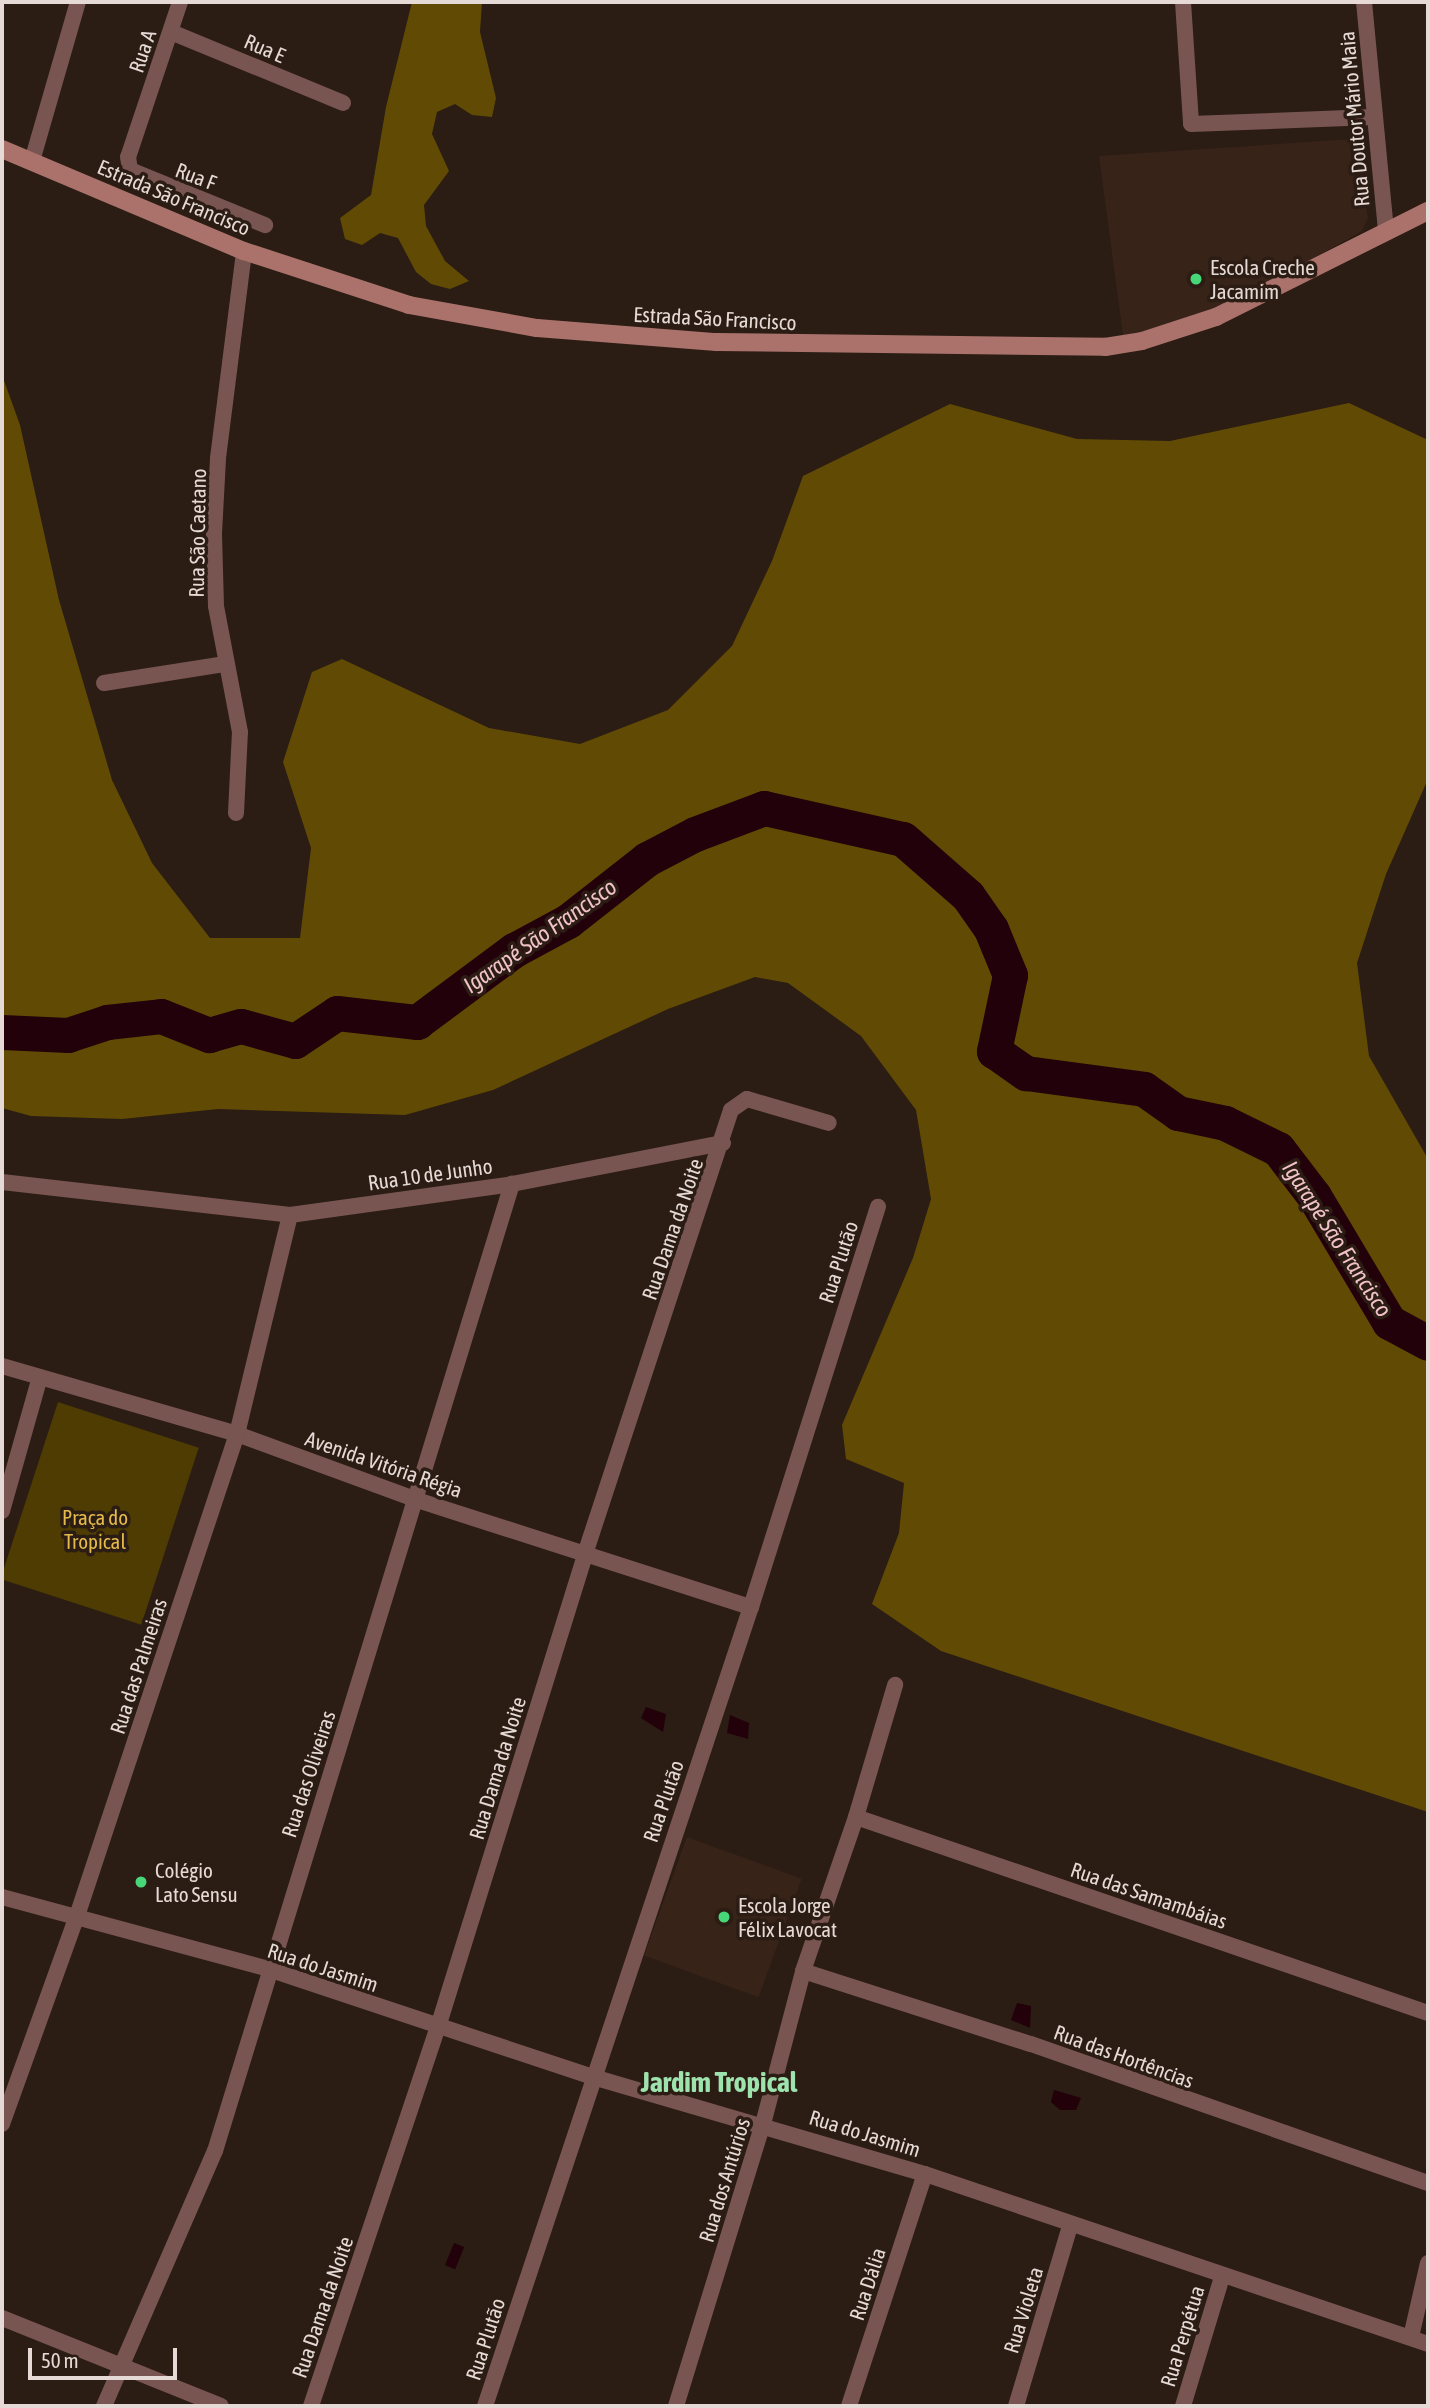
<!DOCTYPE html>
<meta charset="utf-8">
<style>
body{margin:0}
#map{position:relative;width:1430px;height:2408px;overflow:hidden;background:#2b1c14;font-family:"Asap Condensed",sans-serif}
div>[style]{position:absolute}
.built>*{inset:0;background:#382318;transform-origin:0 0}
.green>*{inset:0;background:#4e3c02;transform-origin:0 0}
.forest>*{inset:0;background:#614b04}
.water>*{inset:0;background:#23010a;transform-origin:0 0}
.river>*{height:35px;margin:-17.5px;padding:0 17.5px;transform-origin:17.5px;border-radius:17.5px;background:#23010a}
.street>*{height:16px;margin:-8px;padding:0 8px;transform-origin:8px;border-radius:8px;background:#785550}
.secondary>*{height:18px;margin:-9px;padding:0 9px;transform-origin:9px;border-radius:9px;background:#aa726b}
.dots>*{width:19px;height:19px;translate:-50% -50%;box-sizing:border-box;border:4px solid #2b1c14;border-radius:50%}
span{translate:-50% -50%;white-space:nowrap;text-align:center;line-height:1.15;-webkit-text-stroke:7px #2b1c14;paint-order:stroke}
.street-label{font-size:21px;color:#e5dad5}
.poi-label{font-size:21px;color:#e5dad5}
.left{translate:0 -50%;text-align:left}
.park-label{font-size:21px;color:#e4bb4b}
.water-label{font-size:23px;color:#f1c2ca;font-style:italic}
.district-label{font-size:28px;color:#9ee2ae;font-weight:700}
.frame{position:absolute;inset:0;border:4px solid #e5dad5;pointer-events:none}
.scale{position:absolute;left:28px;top:2348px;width:149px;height:32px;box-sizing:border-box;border:4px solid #e5dad5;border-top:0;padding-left:9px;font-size:21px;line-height:24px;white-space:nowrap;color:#e5dad5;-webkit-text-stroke:5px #2b1c14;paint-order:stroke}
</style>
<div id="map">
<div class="built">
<div style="clip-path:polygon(1354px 139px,1368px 218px,1362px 231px,1190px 328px,1123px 335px,1099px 156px)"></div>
<div style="left:687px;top:1837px;width:122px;height:126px;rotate:20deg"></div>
</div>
<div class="green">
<div style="left:58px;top:1402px;width:148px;height:186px;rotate:18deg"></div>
</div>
<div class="forest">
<div style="clip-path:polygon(412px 2px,482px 2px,480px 32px,496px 98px,492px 117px,472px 115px,455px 104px,437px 112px,432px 134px,449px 171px,424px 205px,426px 226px,445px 261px,469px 281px,450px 289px,431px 284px,416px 272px,398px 238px,380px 233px,362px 245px,345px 239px,340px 218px,371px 195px,386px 107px)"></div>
<div style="clip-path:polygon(2px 375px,20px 425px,59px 600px,112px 780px,152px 863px,210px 938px,300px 938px,311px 848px,283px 762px,312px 672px,342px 659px,489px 728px,580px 744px,668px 710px,732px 646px,772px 561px,803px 476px,950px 404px,1077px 439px,1170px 441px,1349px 403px,1428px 440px,1428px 779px,1386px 874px,1357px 963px,1369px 1056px,1428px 1159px,1428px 1812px,941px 1651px,872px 1604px,899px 1533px,904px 1483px,846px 1459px,842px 1425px,913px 1258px,931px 1199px,916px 1110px,861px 1036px,788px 983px,755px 977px,668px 1009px,493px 1090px,405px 1115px,218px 1109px,122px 1119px,31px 1116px,2px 1108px)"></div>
</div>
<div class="water">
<div style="clip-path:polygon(646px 1707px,666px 1714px,663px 1732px,641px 1718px)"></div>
<div style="clip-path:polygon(730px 1715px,749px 1723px,748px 1739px,727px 1733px)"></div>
<div style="clip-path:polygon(1017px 2003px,1031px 2006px,1030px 2028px,1011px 2020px)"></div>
<div style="clip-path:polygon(1054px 2090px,1081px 2098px,1076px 2110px,1060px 2110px,1051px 2102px)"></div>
<div style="left:454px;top:2243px;width:11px;height:24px;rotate:22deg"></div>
</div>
<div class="river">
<div style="left:2px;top:1032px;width:66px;rotate:2.6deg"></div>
<div style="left:68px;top:1035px;width:41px;rotate:-18.4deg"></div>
<div style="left:107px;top:1022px;width:54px;rotate:-6.3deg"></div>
<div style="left:161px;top:1016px;width:52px;rotate:21.6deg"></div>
<div style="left:209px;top:1035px;width:33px;rotate:-16deg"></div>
<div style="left:241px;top:1026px;width:56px;rotate:15.5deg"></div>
<div style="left:295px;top:1041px;width:50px;rotate:-33.7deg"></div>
<div style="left:337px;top:1013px;width:81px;rotate:6.4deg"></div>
<div style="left:417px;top:1022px;width:121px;rotate:-36.6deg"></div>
<div style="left:514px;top:950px;width:61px;rotate:-28.2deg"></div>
<div style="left:568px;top:921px;width:100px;rotate:-38.1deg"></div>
<div style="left:647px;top:859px;width:54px;rotate:-27.5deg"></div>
<div style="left:695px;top:834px;width:74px;rotate:-20.6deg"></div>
<div style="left:764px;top:808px;width:142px;rotate:12.6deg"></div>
<div style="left:903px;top:839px;width:86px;rotate:41.2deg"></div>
<div style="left:968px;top:896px;width:40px;rotate:55.1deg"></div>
<div style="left:991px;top:929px;width:50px;rotate:67.6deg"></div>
<div style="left:1010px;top:975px;width:78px;rotate:101.9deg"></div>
<div style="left:994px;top:1051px;width:39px;rotate:35deg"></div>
<div style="left:1026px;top:1073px;width:119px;rotate:7.7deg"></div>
<div style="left:1144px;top:1089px;width:42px;rotate:35.2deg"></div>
<div style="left:1178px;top:1113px;width:48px;rotate:12deg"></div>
<div style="left:1225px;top:1123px;width:59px;rotate:26.1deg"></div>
<div style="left:1278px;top:1149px;width:59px;rotate:52.5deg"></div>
<div style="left:1314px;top:1196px;width:147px;rotate:59.2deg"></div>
<div style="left:1389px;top:1322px;width:44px;rotate:28.3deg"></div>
</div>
<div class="street">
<div style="left:180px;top:2px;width:163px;rotate:108.5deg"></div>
<div style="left:128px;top:157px;width:13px;rotate:81deg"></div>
<div style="left:130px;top:170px;width:146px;rotate:22.2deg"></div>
<div style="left:1183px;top:2px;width:122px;rotate:86.2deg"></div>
<div style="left:1191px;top:124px;width:182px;rotate:-2.2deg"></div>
<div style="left:1364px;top:2px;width:231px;rotate:84.5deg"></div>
<div style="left:171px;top:32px;width:186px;rotate:22.4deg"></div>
<div style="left:32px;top:161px;width:166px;rotate:-73.9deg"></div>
<div style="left:104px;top:683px;width:123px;rotate:-8.9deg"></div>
<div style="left:236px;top:813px;width:81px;rotate:-87.2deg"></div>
<div style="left:240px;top:732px;width:128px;rotate:-100.8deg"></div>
<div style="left:216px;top:606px;width:73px;rotate:-91.6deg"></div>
<div style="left:214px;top:533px;width:75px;rotate:-86.9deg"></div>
<div style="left:218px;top:458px;width:209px;rotate:-82.8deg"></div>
<div style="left:2px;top:1182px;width:290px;rotate:6.5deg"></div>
<div style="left:290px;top:1215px;width:224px;rotate:-7.9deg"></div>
<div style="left:512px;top:1184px;width:215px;rotate:-11deg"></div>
<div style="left:2px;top:1366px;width:245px;rotate:16.1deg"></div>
<div style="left:237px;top:1434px;width:192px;rotate:20.1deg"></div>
<div style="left:417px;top:1500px;width:351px;rotate:17.8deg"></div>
<div style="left:2px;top:1511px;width:139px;rotate:-74.2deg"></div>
<div style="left:856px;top:1817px;width:605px;rotate:18.91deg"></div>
<div style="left:2px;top:1897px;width:276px;rotate:15.1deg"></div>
<div style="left:268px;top:1969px;width:342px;rotate:18.4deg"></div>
<div style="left:593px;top:2077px;width:346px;rotate:16.3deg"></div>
<div style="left:925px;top:2174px;width:531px;rotate:18.67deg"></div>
<div style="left:803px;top:1971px;width:239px;rotate:17.8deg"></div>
<div style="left:1031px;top:2044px;width:421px;rotate:19.3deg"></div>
<div style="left:2px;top:2124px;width:218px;rotate:-70.2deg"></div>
<div style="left:76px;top:1919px;width:511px;rotate:-71.64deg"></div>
<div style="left:237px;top:1434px;width:225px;rotate:-76.4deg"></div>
<div style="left:2px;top:2318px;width:236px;rotate:21.9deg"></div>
<div style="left:1411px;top:2337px;width:76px;rotate:-77.1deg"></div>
<div style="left:104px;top:2406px;width:278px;rotate:-66.5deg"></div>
<div style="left:215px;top:2151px;width:1012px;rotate:-72.93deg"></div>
<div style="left:311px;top:2406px;width:400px;rotate:-71.5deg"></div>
<div style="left:438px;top:2027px;width:498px;rotate:-72.7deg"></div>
<div style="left:586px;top:1551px;width:464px;rotate:-71.8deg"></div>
<div style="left:731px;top:1110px;width:19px;rotate:-35deg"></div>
<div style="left:747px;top:1099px;width:85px;rotate:16.3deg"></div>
<div style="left:485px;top:2406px;width:842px;rotate:-71.59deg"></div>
<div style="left:751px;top:1607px;width:420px;rotate:-72.4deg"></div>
<div style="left:676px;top:2406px;width:295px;rotate:-72.9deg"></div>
<div style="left:763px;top:2124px;width:158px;rotate:-75.3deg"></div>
<div style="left:803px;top:1971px;width:163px;rotate:-71deg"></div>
<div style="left:856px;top:1817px;width:138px;rotate:-73.5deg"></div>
<div style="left:849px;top:2406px;width:244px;rotate:-71.9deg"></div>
<div style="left:1016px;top:2406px;width:188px;rotate:-73.3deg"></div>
<div style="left:1183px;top:2406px;width:135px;rotate:-73.2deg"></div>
</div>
<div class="secondary">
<div style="left:2px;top:149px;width:263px;rotate:22.9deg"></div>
<div style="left:244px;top:251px;width:174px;rotate:18.1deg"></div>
<div style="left:409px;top:305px;width:130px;rotate:10.2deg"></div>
<div style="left:537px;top:328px;width:180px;rotate:4.5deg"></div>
<div style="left:716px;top:342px;width:389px;rotate:0.7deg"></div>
<div style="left:1105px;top:347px;width:37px;rotate:-9deg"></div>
<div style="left:1142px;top:341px;width:78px;rotate:-18deg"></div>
<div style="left:1216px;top:317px;width:237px;rotate:-26.6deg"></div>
</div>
<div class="dots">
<div style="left:1196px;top:279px;background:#48d778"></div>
<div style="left:141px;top:1882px;background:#48d778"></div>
<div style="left:724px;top:1917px;background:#48d778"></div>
</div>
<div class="street-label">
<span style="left:265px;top:48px;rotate:23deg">Rua E</span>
<span style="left:142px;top:51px;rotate:-71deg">Rua A</span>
<span style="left:1354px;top:119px;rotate:-95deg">Rua Doutor Mário Maia</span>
<span style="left:196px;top:176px;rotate:21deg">Rua F</span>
<span style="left:174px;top:197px;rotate:23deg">Estrada São Francisco</span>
<span style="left:715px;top:318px;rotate:3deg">Estrada São Francisco</span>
<span style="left:197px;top:533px;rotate:-89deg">Rua São Caetano</span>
<span style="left:430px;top:1174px;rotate:-8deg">Rua 10 de Junho</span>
<span style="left:672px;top:1229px;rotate:-71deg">Rua Dama da Noite</span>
<span style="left:838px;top:1262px;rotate:-72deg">Rua Plutão</span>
<span style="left:384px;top:1464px;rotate:19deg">Avenida Vitória Régia</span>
<span style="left:138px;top:1666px;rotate:-72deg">Rua das Palmeiras</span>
<span style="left:497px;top:1768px;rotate:-73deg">Rua Dama da Noite</span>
<span style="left:308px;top:1774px;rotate:-72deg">Rua das Oliveiras</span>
<span style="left:663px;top:1801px;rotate:-71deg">Rua Plutão</span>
<span style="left:1149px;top:1895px;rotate:19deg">Rua das Samambáias</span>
<span style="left:323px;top:1967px;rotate:18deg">Rua do Jasmim</span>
<span style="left:1124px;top:2056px;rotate:20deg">Rua das Hortências</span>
<span style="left:865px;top:2133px;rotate:17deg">Rua do Jasmim</span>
<span style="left:724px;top:2180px;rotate:-73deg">Rua dos Antúrios</span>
<span style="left:867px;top:2284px;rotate:-72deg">Rua Dália</span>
<span style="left:322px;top:2307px;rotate:-71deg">Rua Dama da Noite</span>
<span style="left:1023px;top:2310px;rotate:-73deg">Rua Violeta</span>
<span style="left:1182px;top:2336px;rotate:-73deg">Rua Perpétua</span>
<span style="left:485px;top:2339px;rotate:-72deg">Rua Plutão</span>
</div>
<div class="poi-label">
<span class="left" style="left:1210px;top:279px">Escola Creche<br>Jacamim</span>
<span class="left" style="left:155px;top:1882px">Colégio<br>Lato Sensu</span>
<span class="left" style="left:738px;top:1917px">Escola Jorge<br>Félix Lavocat</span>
</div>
<div class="park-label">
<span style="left:95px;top:1529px">Praça do<br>Tropical</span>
</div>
<div class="water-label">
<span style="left:540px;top:936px;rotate:-35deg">Igarapé São Francisco</span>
<span style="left:1337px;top:1239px;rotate:57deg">Igarapé São Francisco</span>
</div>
<div class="district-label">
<span style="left:719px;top:2082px">Jardim Tropical</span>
</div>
<div class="frame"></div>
<div class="scale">50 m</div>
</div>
